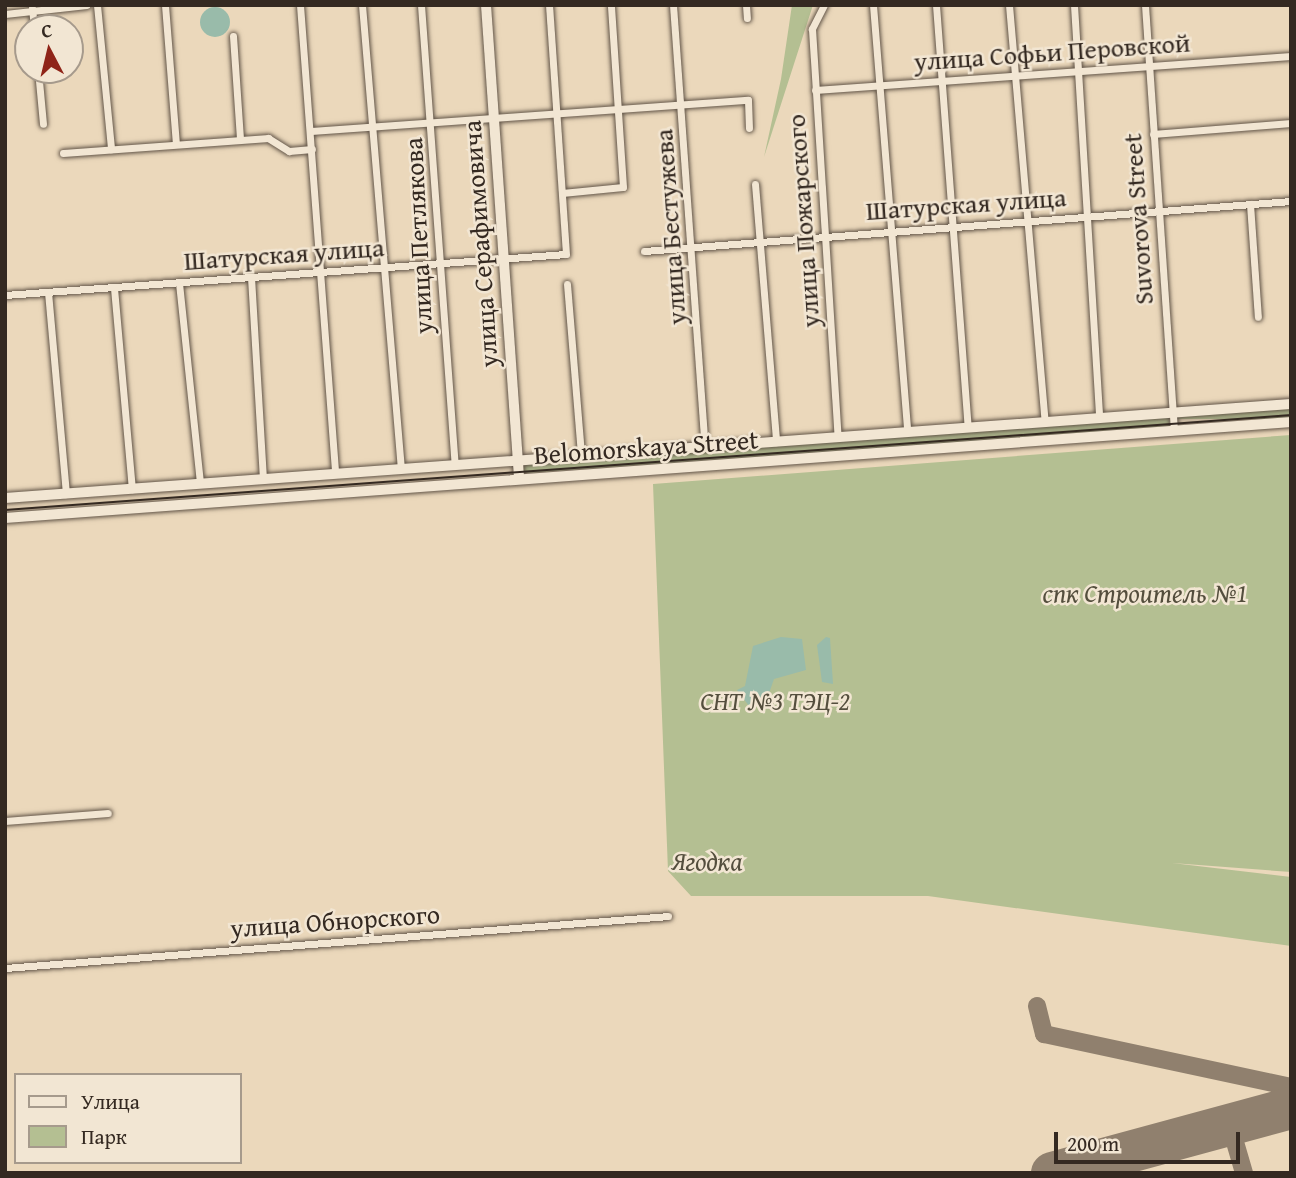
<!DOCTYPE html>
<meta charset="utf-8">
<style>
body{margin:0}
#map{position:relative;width:1296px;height:1178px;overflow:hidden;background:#ebd8bb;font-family:"Gentium Book Plus",serif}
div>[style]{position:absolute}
.green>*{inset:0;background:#b4bf92;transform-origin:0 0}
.water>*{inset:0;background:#9ba}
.round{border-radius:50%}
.taxiway>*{height:18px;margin:-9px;padding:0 9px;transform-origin:9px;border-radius:9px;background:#90806e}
.runway>*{height:42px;margin:-21px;padding:0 21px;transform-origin:21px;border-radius:21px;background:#90806e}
.roads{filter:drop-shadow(0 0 2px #625548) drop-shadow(0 0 2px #625548)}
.street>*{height:7px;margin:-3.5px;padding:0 3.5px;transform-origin:3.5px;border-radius:3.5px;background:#f2e6d3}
.secondary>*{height:10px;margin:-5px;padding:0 5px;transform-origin:5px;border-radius:5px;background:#f2e6d3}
.tram>*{height:2px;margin:-1px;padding:0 1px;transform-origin:1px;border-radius:1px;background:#342921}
span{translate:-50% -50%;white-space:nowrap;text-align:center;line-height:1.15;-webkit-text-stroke:5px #f2e6d3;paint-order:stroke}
.street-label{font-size:26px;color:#342921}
.park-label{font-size:26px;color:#544e3d;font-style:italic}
.frame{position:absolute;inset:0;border:7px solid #342921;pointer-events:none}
.legend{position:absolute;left:14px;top:1073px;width:228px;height:91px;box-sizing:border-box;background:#f2e6d3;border:2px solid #a69a8c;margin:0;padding:9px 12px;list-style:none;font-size:21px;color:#342921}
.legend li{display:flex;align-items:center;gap:14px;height:35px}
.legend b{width:35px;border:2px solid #a69a8c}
.north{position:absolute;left:14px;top:14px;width:70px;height:70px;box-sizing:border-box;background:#f2e6d3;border:2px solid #a69a8c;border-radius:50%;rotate:353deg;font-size:19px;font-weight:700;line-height:28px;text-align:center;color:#342921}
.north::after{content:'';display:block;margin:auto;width:24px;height:32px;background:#8f2418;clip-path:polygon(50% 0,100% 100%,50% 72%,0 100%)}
.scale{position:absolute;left:1054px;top:1132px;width:186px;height:32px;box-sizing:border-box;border:4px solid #342921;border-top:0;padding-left:9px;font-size:21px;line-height:24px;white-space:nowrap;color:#342921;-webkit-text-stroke:5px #f2e6d3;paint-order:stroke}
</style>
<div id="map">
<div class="green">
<div style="clip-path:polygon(792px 5px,813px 5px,764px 157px,781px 79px)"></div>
<div style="left:1291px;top:407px;width:12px;height:116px;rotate:90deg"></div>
<div style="left:1169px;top:415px;width:13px;height:651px;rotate:86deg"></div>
<div style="clip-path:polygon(1291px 435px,1291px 872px,1172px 863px,1291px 877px,1291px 946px,928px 896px,691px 896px,668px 871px,653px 484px)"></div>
</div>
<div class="water">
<div class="round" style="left:200px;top:7px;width:30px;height:30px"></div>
<div style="clip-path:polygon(781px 637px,802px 639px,806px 670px,774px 679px,766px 702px,749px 706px,737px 690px,745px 686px,753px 646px)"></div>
<div style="clip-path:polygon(826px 637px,830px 638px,833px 684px,822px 682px,817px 645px)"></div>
</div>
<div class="taxiway">
<div style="left:1037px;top:1006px;width:29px;rotate:76deg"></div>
<div style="left:1044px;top:1034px;width:253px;rotate:12.1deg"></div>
<div style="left:1288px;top:1109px;width:10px;rotate:73deg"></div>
<div style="left:1230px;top:1125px;width:50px;rotate:73.7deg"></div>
</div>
<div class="runway">
<div style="left:1052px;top:1173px;width:248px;rotate:-15.2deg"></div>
</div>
<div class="roads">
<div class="street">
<div style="left:97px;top:5px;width:145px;rotate:84.4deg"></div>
<div style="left:165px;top:5px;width:139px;rotate:85.5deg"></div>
<div style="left:300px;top:5px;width:470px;rotate:85.7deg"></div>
<div style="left:362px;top:5px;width:466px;rotate:85.2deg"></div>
<div style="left:421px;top:5px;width:461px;rotate:85.8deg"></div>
<div style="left:673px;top:5px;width:443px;rotate:85.9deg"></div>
<div style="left:746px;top:5px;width:13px;rotate:86deg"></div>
<div style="left:824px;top:5px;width:27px;rotate:117deg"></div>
<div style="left:812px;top:29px;width:409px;rotate:86.4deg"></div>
<div style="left:873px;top:5px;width:428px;rotate:85.4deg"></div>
<div style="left:936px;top:5px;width:423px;rotate:85.7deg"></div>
<div style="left:1009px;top:5px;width:419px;rotate:85.1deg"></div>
<div style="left:1074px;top:5px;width:414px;rotate:86.5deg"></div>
<div style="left:1145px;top:5px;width:427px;rotate:86.1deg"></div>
<div style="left:32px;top:8px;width:20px;rotate:84deg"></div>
<div style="left:5px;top:14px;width:82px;rotate:-6.3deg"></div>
<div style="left:233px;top:36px;width:103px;rotate:86.1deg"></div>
<div style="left:38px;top:70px;width:54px;rotate:84.7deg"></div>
<div style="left:815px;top:90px;width:477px;rotate:-4.1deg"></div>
<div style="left:311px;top:131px;width:438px;rotate:-4.1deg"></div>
<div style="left:748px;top:100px;width:28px;rotate:88deg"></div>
<div style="left:1153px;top:134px;width:138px;rotate:-4.6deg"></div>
<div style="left:63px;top:153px;width:206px;rotate:-4.2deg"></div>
<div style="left:268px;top:138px;width:25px;rotate:32deg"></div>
<div style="left:289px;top:151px;width:23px;rotate:-5deg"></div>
<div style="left:755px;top:184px;width:259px;rotate:85.3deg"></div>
<div style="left:562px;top:193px;width:61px;rotate:-5.6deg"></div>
<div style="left:623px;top:187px;width:182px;rotate:-93.8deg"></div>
<div style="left:1250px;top:204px;width:113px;rotate:86deg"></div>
<div style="left:644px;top:251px;width:649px;rotate:-4.42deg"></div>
<div style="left:251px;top:277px;width:202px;rotate:86.6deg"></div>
<div style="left:179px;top:283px;width:202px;rotate:84deg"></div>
<div style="left:567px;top:284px;width:173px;rotate:85.3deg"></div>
<div style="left:114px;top:288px;width:202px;rotate:84.9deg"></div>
<div style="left:48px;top:292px;width:203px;rotate:84.9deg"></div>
<div style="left:5px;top:295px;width:562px;rotate:-4.18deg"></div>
<div style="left:566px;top:254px;width:250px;rotate:-93.9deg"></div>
<div style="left:5px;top:821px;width:103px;rotate:-4.4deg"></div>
<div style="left:5px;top:968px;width:665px;rotate:-4.48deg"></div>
</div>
<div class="secondary">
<div style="left:486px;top:5px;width:475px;rotate:86deg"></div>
<div style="left:5px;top:498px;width:1289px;rotate:-4.18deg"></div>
<div style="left:5px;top:518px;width:1290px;rotate:-4.27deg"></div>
</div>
</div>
<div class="tram">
<div style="left:5px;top:510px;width:1290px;rotate:-4.22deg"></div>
</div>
<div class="street-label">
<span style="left:1052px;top:52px;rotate:-4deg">улица Софьи Перовской</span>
<span style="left:966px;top:204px;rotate:-4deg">Шатурская улица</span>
<span style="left:1138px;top:219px;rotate:-94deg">Suvorova Street</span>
<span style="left:803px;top:221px;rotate:-94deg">улица Пожарского</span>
<span style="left:670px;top:227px;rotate:-94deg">улица Бестужева</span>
<span style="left:418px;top:236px;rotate:-93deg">улица Петлякова</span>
<span style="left:480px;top:244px;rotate:-94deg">улица Серафимовича</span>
<span style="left:284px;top:254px;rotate:-4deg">Шатурская улица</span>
<span style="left:646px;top:447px;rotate:-4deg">Belomorskaya Street</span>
<span style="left:335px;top:921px;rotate:-4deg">улица Обнорского</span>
</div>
<div class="park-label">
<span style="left:1145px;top:593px">спк Строитель №1</span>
<span style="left:775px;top:701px">СНТ №3 ТЭЦ-2</span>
<span style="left:707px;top:861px">Ягодка</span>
</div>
<div class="frame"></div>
<ul class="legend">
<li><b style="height:9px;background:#f2e6d3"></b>Улица</li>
<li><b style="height:19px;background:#b4bf92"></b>Парк</li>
</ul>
<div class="north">С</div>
<div class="scale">200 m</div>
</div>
